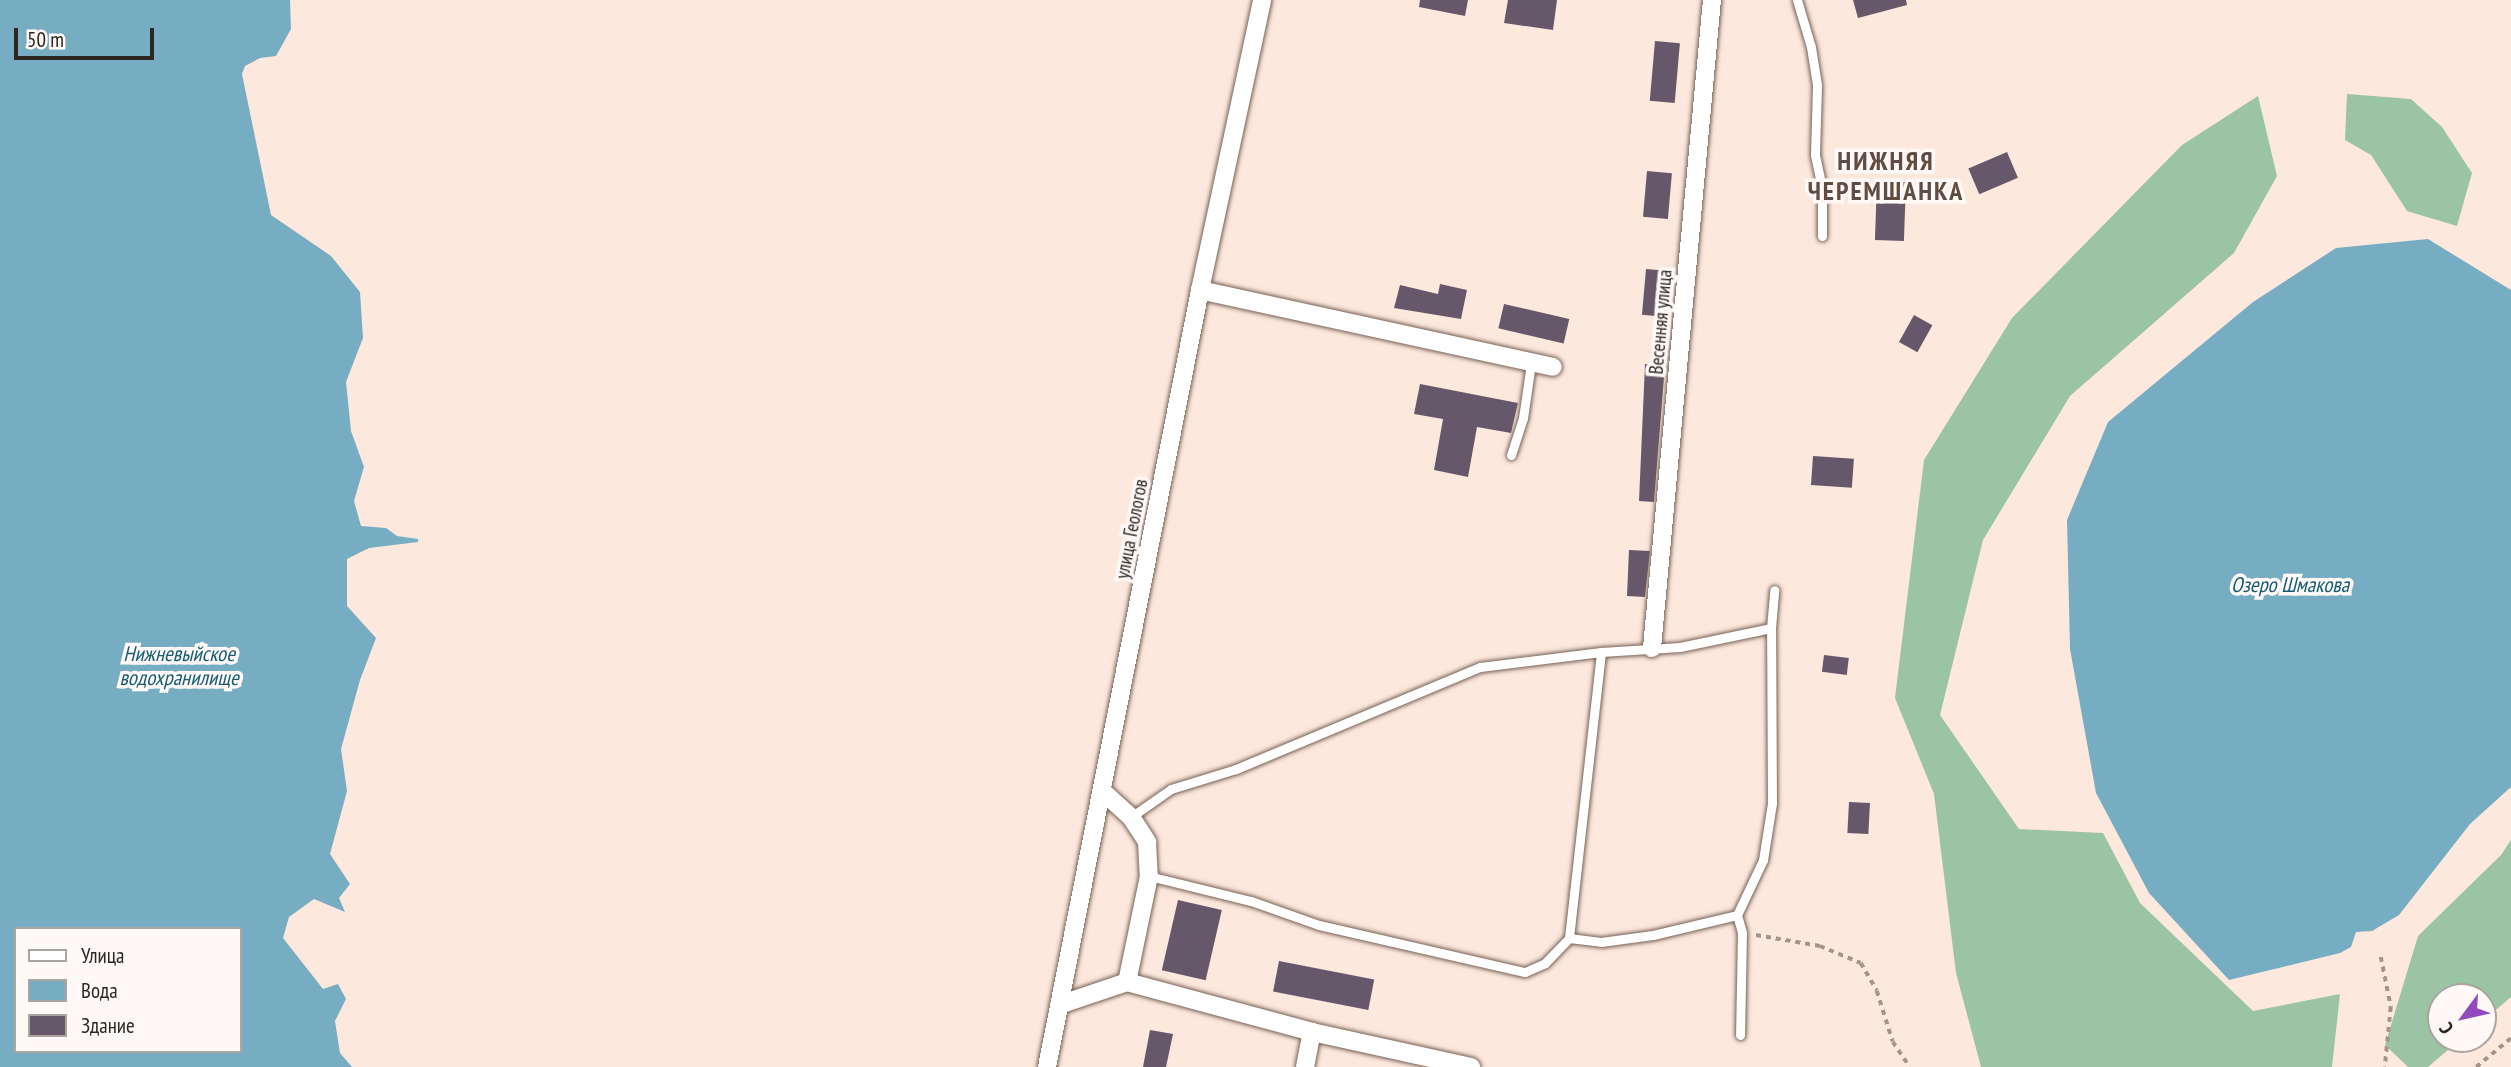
<!DOCTYPE html>
<meta charset="utf-8">
<style>
body{margin:0}
#map{position:relative;width:2511px;height:1067px;overflow:hidden;background:#fde8de;font-family:"PT Sans Narrow",sans-serif}
div>[style]{position:absolute}
.forest>*{inset:0;background:#9ac4a4}
.water>*{inset:0;background:#77adc2}
.building>*{inset:0;background:#66586a;transform-origin:0 0}
.path>*{height:3.5px;margin-top:-1.75px;transform-origin:0;background:repeating-linear-gradient(90deg,#a4948c 0 5px,transparent 0 10px)}
.roads{filter:drop-shadow(0 0 2px #766155) drop-shadow(0 0 2px #766155)}
.lane>*{height:9px;margin:-4.5px;padding:0 4.5px;transform-origin:4.5px;border-radius:4.5px;background:#fff}
.street>*{height:18px;margin:-9px;padding:0 9px;transform-origin:9px;border-radius:9px;background:#fff}
span{translate:-50% -50%;white-space:nowrap;text-align:center;line-height:1.15;-webkit-text-stroke:7px #fef9f6;paint-order:stroke}
.street-label{font-size:19px;color:#2e2520}
.water-label{font-size:21px;color:#165c73;font-style:italic}
.district-label{font-size:26px;color:#614c41;font-weight:700;letter-spacing:2px}
.legend{position:absolute;left:14px;top:927px;width:228px;height:126px;box-sizing:border-box;background:#fef9f6;border:2px solid #aba4a0;margin:0;padding:9px 12px;list-style:none;font-size:21px;color:#2e2520}
.legend li{display:flex;align-items:center;gap:14px;height:35px}
.legend b{width:35px;border:2px solid #aba4a0}
.north{position:absolute;left:2427px;top:983px;width:70px;height:70px;box-sizing:border-box;background:#fef9f6;border:2px solid #aba4a0;border-radius:50%;rotate:237deg;font-size:19px;font-weight:700;line-height:28px;text-align:center;color:#2e2520}
.north::after{content:'';display:block;margin:auto;width:24px;height:32px;background:#914bbe;clip-path:polygon(50% 0,100% 100%,50% 72%,0 100%)}
.scale{position:absolute;left:14px;top:28px;width:140px;height:32px;box-sizing:border-box;border:4px solid #2e2520;border-top:0;padding-left:9px;font-size:21px;line-height:24px;white-space:nowrap;color:#2e2520;-webkit-text-stroke:5px #fef9f6;paint-order:stroke}
</style>
<div id="map">
<div class="forest">
<div style="clip-path:polygon(2347px 94px,2411px 99px,2442px 127px,2472px 173px,2457px 226px,2407px 211px,2371px 155px,2345px 140px)"></div>
<div style="clip-path:polygon(2258px 96px,2277px 176px,2234px 253px,2070px 396px,1983px 540px,1940px 715px,2019px 829px,2103px 833px,2140px 903px,2253px 1011px,2340px 994px,2332px 1067px,1981px 1067px,1956px 973px,1934px 794px,1895px 698px,1924px 460px,2012px 318px,2182px 145px)"></div>
<div style="clip-path:polygon(2511px 840px,2511px 997px,2483px 1021px,2483px 997px,2441px 997px,2441px 1039px,2461px 1039px,2428px 1067px,2408px 1067px,2385px 1045px,2418px 936px,2501px 855px)"></div>
</div>
<div class="water">
<div style="clip-path:polygon(evenodd,0 0,290px 0,291px 29px,276px 56px,260px 58px,245px 66px,242px 74px,271px 215px,331px 256px,360px 292px,363px 338px,346px 382px,351px 431px,364px 467px,354px 501px,361px 526px,386px 528px,397px 536px,418px 539px,418px 542px,369px 548px,347px 559px,347px 606px,376px 638px,360px 680px,341px 749px,347px 791px,330px 854px,350px 884px,339px 898px,345px 912px,314px 899px,289px 917px,283px 938px,323px 989px,338px 984px,346px 999px,335px 1021px,340px 1053px,352px 1067px,0 1067px,0 0,16px 929px,240px 929px,240px 1051px,16px 1051px,16px 929px)"></div>
<div style="clip-path:polygon(2428px 239px,2511px 290px,2511px 787px,2470px 824px,2399px 915px,2372px 931px,2356px 932px,2351px 947px,2340px 953px,2229px 980px,2149px 893px,2096px 793px,2070px 649px,2067px 520px,2108px 422px,2253px 302px,2336px 248px)"></div>
</div>
<div class="building">
<div style="clip-path:polygon(1420px 0,1468px 0,1465px 16px,1419px 7px)"></div>
<div style="clip-path:polygon(1508px 0,1557px 0,1553px 30px,1504px 23px)"></div>
<div style="clip-path:polygon(1853px 0,1906px 0,1907px 5px,1858px 18px)"></div>
<div style="left:1655px;top:41px;width:25px;height:60px;rotate:5deg"></div>
<div style="left:2007px;top:152px;width:28px;height:42px;rotate:67deg"></div>
<div style="left:1647px;top:171px;width:25px;height:46px;rotate:5deg"></div>
<div style="left:1877px;top:181px;width:29px;height:59px;rotate:2deg"></div>
<div style="left:1646px;top:269px;width:24px;height:46px;rotate:5deg"></div>
<div style="clip-path:polygon(1440px 284px,1467px 290px,1461px 319px,1394px 308px,1400px 285px,1438px 294px)"></div>
<div style="left:1504px;top:304px;width:67px;height:25px;rotate:13deg"></div>
<div style="left:1914px;top:315px;width:21px;height:31px;rotate:29deg"></div>
<div style="clip-path:polygon(1645px 364px,1665px 365px,1654px 502px,1639px 501px)"></div>
<div style="clip-path:polygon(1420px 384px,1518px 403px,1511px 433px,1477px 427px,1468px 477px,1434px 470px,1443px 419px,1414px 414px)"></div>
<div style="left:1813px;top:456px;width:41px;height:29px;rotate:4deg"></div>
<div style="clip-path:polygon(1629px 550px,1650px 551px,1645px 597px,1627px 596px)"></div>
<div style="left:1824px;top:655px;width:25px;height:17px;rotate:7deg"></div>
<div style="left:1849px;top:802px;width:21px;height:31px;rotate:3deg"></div>
<div style="left:1178px;top:900px;width:45px;height:72px;rotate:13deg"></div>
<div style="left:1279px;top:961px;width:97px;height:31px;rotate:11deg"></div>
<div style="clip-path:polygon(1150px 1030px,1173px 1034px,1166px 1067px,1143px 1067px)"></div>
</div>
<div class="path">
<div style="left:1756px;top:935px;width:65px;rotate:9.8deg"></div>
<div style="left:1820px;top:946px;width:44px;rotate:22.5deg"></div>
<div style="left:1861px;top:963px;width:32px;rotate:60deg"></div>
<div style="left:1877px;top:991px;width:53px;rotate:72.6deg"></div>
<div style="left:1893px;top:1042px;width:30px;rotate:56deg"></div>
<div style="left:2381px;top:957px;width:51px;rotate:78.7deg"></div>
<div style="left:2391px;top:1007px;width:60px;rotate:95.7deg"></div>
<div style="left:2476px;top:1067px;width:45px;rotate:-39.6deg"></div>
</div>
<div class="roads">
<div class="lane">
<div style="left:1797px;top:0;width:49px;rotate:73.4deg"></div>
<div style="left:1811px;top:47px;width:39px;rotate:81deg"></div>
<div style="left:1817px;top:86px;width:69px;rotate:91.7deg"></div>
<div style="left:1815px;top:155px;width:35px;rotate:78deg"></div>
<div style="left:1822px;top:189px;width:47px;rotate:90deg"></div>
<div style="left:1511px;top:455px;width:39px;rotate:-72deg"></div>
<div style="left:1523px;top:418px;width:56px;rotate:-81.7deg"></div>
<div style="left:1131px;top:817px;width:49px;rotate:-35deg"></div>
<div style="left:1171px;top:789px;width:68px;rotate:-17.1deg"></div>
<div style="left:1236px;top:769px;width:264px;rotate:-22.7deg"></div>
<div style="left:1480px;top:667px;width:122px;rotate:-7.1deg"></div>
<div style="left:1601px;top:652px;width:79px;rotate:-3.6deg"></div>
<div style="left:1680px;top:647px;width:93px;rotate:-11.8deg"></div>
<div style="left:1149px;top:876px;width:105px;rotate:13.8deg"></div>
<div style="left:1251px;top:901px;width:72px;rotate:19.4deg"></div>
<div style="left:1319px;top:925px;width:211px;rotate:12.9deg"></div>
<div style="left:1525px;top:972px;width:22px;rotate:-24deg"></div>
<div style="left:1545px;top:963px;width:35px;rotate:-46deg"></div>
<div style="left:1569px;top:938px;width:288px;rotate:-83.6deg"></div>
<div style="left:1737px;top:915px;width:19px;rotate:74deg"></div>
<div style="left:1742px;top:933px;width:102px;rotate:91.1deg"></div>
<div style="left:1569px;top:938px;width:32px;rotate:7deg"></div>
<div style="left:1601px;top:942px;width:52px;rotate:-7.7deg"></div>
<div style="left:1653px;top:935px;width:86px;rotate:-13.4deg"></div>
<div style="left:1737px;top:915px;width:61px;rotate:-64.7deg"></div>
<div style="left:1763px;top:860px;width:58px;rotate:-81deg"></div>
<div style="left:1772px;top:803px;width:175px;rotate:-90.3deg"></div>
<div style="left:1771px;top:628px;width:38px;rotate:-85deg"></div>
</div>
<div class="street">
<div style="left:1200px;top:290px;width:361px;rotate:12.3deg"></div>
<div style="left:1652px;top:648px;width:651px;rotate:-84.71deg"></div>
<div style="left:1102px;top:791px;width:39px;rotate:42deg"></div>
<div style="left:1131px;top:817px;width:30px;rotate:57deg"></div>
<div style="left:1147px;top:842px;width:34px;rotate:87deg"></div>
<div style="left:1149px;top:876px;width:108px;rotate:101.7deg"></div>
<div style="left:1059px;top:1005px;width:72px;rotate:-18.7deg"></div>
<div style="left:1127px;top:982px;width:192px;rotate:15.1deg"></div>
<div style="left:1312px;top:1032px;width:163px;rotate:12.4deg"></div>
<div style="left:1047px;top:1067px;width:792px;rotate:-78.86deg"></div>
<div style="left:1200px;top:290px;width:297px;rotate:-77.9deg"></div>
<div style="left:1305px;top:1067px;width:36px;rotate:-79deg"></div>
</div>
</div>
<div class="street-label">
<span style="left:1661px;top:322px;rotate:-85deg">Весенняя улица</span>
<span style="left:1132px;top:529px;rotate:-79deg">улица Геологов</span>
</div>
<div class="water-label">
<span style="left:2290px;top:585px">Озеро Шмакова</span>
<span style="left:179px;top:666px">Нижневыйское<br>водохранилище</span>
</div>
<div class="district-label">
<span style="left:1886px;top:176px">НИЖНЯЯ<br>ЧЕРЕМШАНКА</span>
</div>
<ul class="legend">
<li><b style="height:9px;background:#fff"></b>Улица</li>
<li><b style="height:19px;background:#77adc2"></b>Вода</li>
<li><b style="height:19px;background:#66586a"></b>Здание</li>
</ul>
<div class="north">С</div>
<div class="scale">50 m</div>
</div>
